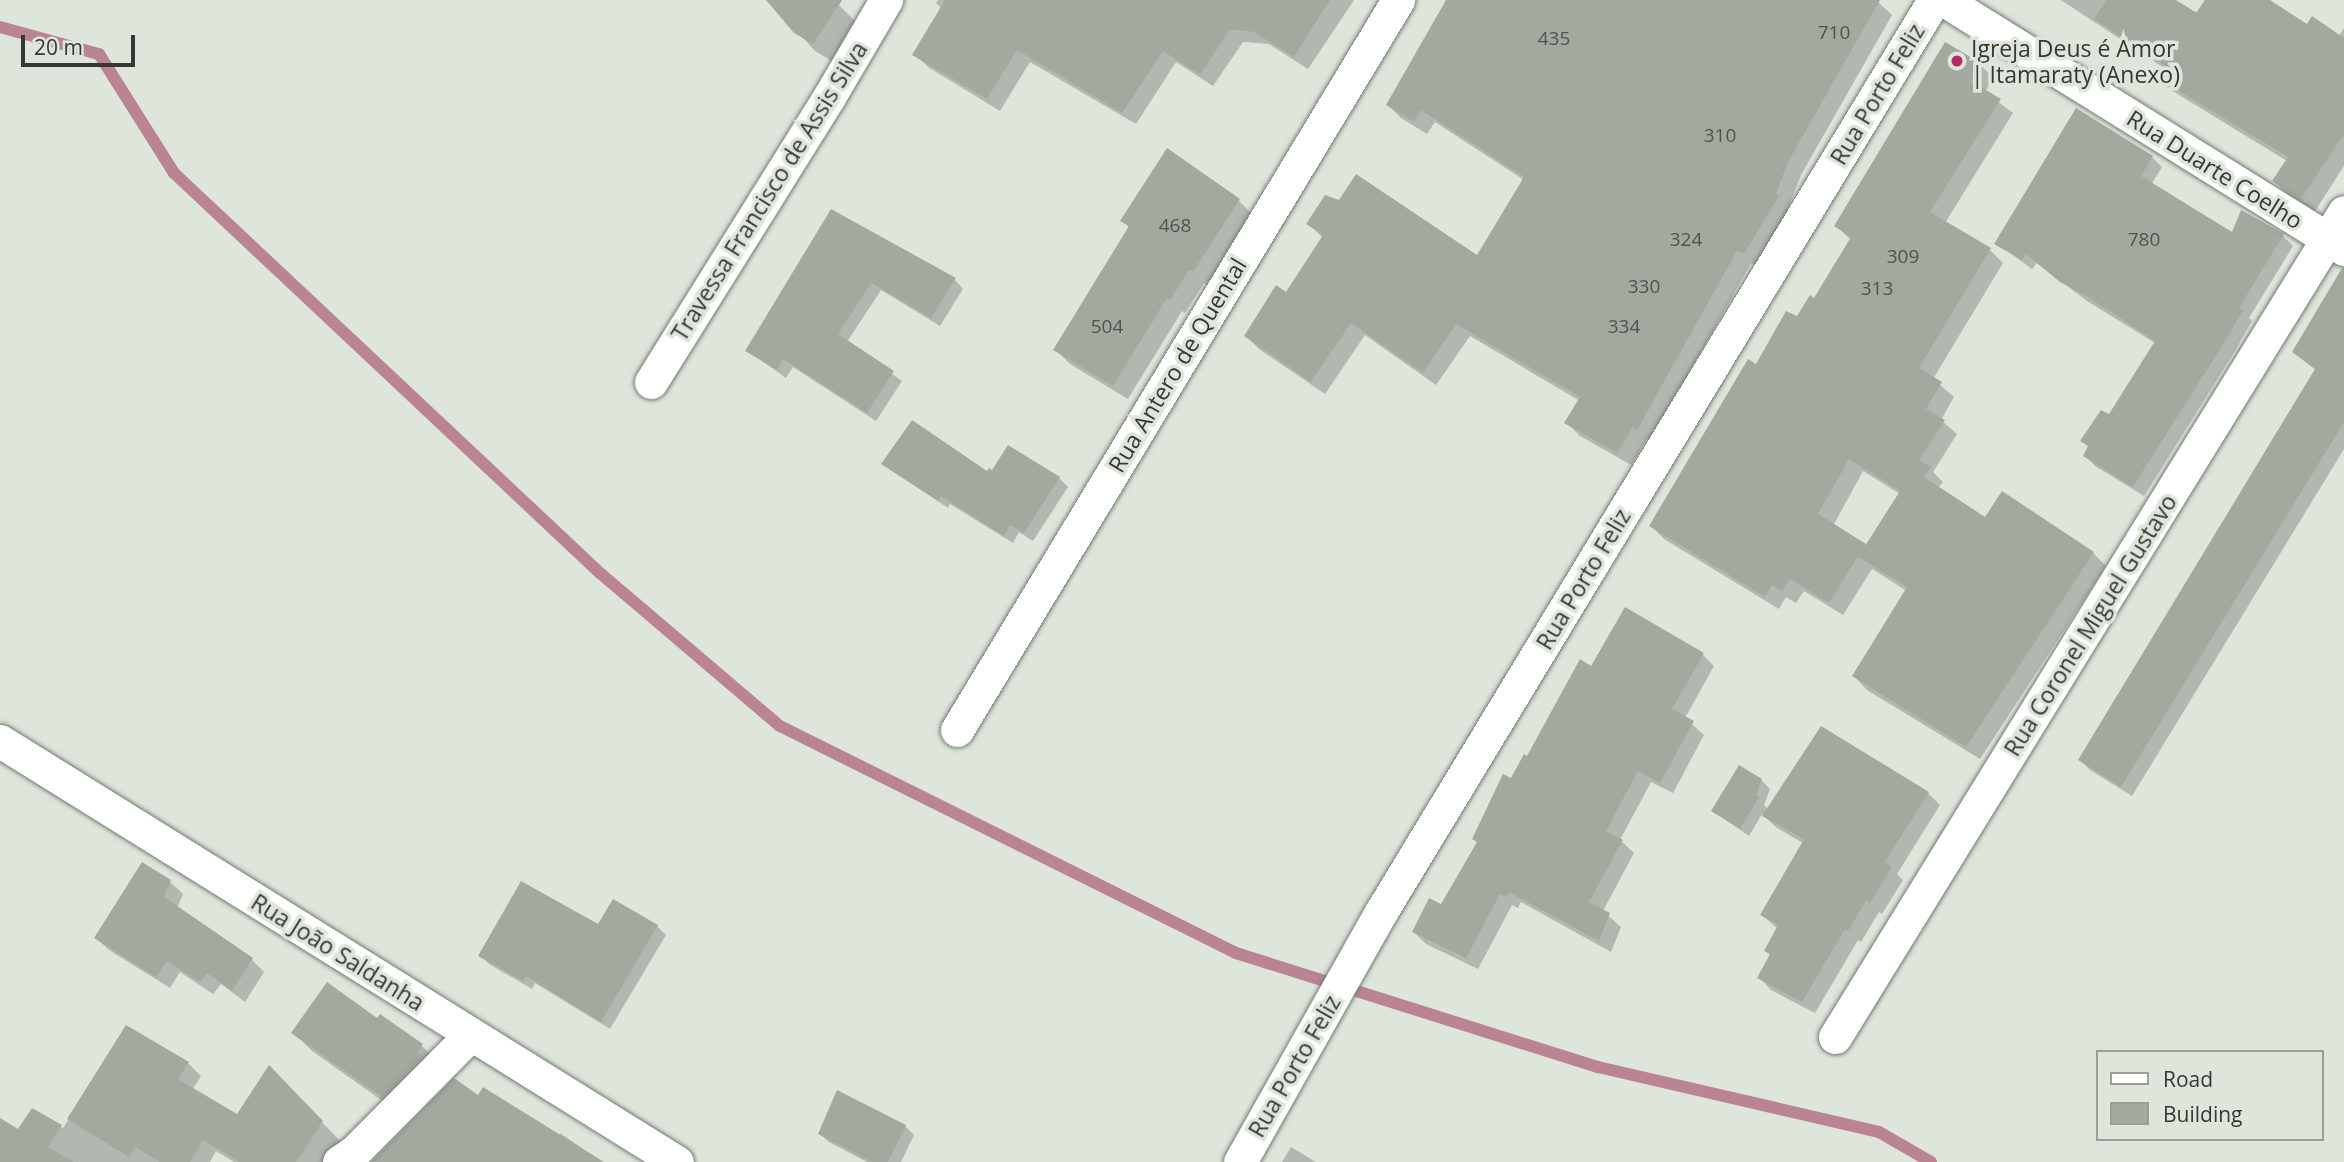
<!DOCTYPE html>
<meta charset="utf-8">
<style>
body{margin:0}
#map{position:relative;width:2344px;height:1162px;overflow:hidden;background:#dee6dc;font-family:"Open Sans",sans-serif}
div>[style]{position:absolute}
.shadow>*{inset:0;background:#0003}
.stream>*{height:12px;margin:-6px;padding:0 6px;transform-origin:6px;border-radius:6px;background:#bb8495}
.building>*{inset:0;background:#a2aaa0}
.roads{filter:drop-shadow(0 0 2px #737b72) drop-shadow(0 0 2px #737b72)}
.minor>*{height:33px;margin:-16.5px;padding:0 16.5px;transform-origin:16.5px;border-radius:16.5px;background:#fff}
.dots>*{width:19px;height:19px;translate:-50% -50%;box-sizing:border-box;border:4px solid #dee6dc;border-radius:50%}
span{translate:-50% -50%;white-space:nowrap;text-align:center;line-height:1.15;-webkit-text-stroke:7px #dee6dc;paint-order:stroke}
.number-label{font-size:19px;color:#50544f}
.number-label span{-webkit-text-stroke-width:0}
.poi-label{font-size:23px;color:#353834}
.left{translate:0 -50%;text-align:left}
.street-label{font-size:23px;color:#353834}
.legend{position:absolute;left:2096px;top:1050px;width:228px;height:91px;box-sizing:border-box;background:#dee6dc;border:2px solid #9aa099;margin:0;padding:9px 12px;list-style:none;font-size:21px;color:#353834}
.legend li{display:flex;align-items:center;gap:14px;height:35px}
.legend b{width:35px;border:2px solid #9aa099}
.scale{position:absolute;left:21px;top:35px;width:114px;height:32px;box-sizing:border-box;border:4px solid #353834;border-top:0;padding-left:9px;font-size:21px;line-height:24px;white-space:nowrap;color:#353834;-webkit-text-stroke:5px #dee6dc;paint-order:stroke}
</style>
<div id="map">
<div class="shadow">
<div style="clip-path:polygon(768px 0,842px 0,839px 5px,857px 23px,832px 61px,815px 51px)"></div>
<div style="clip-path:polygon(938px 0,1354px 0,1308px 69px,1269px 44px,1243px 42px,1213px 86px,1176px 62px,1136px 124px,1030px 62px,1000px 111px,928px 67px,915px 54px,942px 9px,936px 3px)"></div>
<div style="clip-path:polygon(1448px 0,1876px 0,1892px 15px,1801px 175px,1788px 208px,1791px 211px,1758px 266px,1751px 263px,1651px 441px,1647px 439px,1631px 465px,1580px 436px,1567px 423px,1580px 401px,1470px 336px,1436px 385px,1365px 335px,1325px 394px,1259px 349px,1246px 336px,1286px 294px,1323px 238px,1309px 224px,1477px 258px,1524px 180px,1435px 122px,1427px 134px,1401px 118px,1388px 105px)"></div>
<div style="clip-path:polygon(2061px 0,2173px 0,2195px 14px,2205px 0,2267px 0,2308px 26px,2339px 36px,2344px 28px,2344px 166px,2315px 211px,2287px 194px,2274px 181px,2287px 161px,2171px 90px,2158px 77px,2164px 68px)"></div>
<div style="clip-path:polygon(evenodd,1946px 45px,1980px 65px,1994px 78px,1985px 92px,2013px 113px,1945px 223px,1990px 250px,2003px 263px,1933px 379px,1954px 397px,1941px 420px,1957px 434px,1933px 472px,1943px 482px,1938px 488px,1986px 520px,2093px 553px,2106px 566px,1980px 759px,1867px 690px,1854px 676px,1907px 591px,1872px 569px,1843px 615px,1804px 591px,1796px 603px,1786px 597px,1779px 609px,1664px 539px,1651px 526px,1756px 367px,1815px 300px,1851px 240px,1836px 226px,1946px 45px,1863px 471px,1900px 494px,1866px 547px,1833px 526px,1863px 471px)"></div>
<div style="clip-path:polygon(2152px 157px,2162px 167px,2151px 185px,2233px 235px,2283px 236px,2293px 246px,2249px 318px,2252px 321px,2233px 354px,2144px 496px,2095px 466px,2085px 455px,2089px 448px,2083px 441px,2109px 417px,2155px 343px,2087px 301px,2037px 263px,2032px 269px,1996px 243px)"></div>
<div style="clip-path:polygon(1239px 201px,1253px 215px,1208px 285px,1204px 283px,1185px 313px,1182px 311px,1128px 399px,1070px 364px,1055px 349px,1130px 228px,1122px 221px)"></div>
<div style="clip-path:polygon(832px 211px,955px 280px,963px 289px,940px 326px,881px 290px,847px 342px,902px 381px,876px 421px,793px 367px,786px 378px,748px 351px)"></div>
<div style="clip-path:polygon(2344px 297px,2344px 449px,2132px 796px,2090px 770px,2080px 760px,2316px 370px,2294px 352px)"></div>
<div style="clip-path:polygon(883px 464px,1059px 478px,1068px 487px,1033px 541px,1019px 532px,1013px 543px,950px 504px,948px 508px)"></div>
<div style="clip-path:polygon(1702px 654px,1714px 666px,1685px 718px,1704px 735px,1673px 793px,1651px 782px,1620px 840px,1634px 853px,1603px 911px,1621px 927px,1611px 952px,1521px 902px,1518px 908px,1512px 905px,1478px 969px,1426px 944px,1414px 932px,1442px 906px,1511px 780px,1592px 668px)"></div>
<div style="clip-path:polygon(1761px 780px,1770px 789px,1764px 805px,1769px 810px,1928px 793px,1940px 805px,1897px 874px,1903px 880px,1882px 914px,1879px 912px,1861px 942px,1858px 940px,1815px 1013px,1771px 990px,1759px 977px,1771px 956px,1766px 951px,1778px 929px,1762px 915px,1803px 843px,1777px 828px,1762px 814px,1749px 836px,1713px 811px)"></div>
<div style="clip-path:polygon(170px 882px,183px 894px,177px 908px,252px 960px,264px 972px,245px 1002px,221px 984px,213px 994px,180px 972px,170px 988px,109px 950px,96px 938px)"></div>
<div style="clip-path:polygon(657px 926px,666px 935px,610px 1029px,535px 983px,532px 989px,489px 964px,480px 955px,598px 927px)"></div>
<div style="clip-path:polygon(377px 1021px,422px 1046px,440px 1064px,401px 1114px,312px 1051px,294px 1033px)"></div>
<div style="clip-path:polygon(127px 1027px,188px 1063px,201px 1076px,192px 1090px,238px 1117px,269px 1068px,351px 1152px,340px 1162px,234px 1162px,216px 1151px,210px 1162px,0 1162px,0 1120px,19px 1132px,33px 1110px,63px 1128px)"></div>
<div style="clip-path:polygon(479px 1098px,559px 1136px,560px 1133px,602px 1162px,373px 1162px)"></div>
<div style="clip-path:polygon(905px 1126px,914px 1135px,901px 1162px,867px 1162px,829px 1142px,820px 1134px)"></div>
<div style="clip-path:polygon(1291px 1147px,1314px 1161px,1316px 1162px,1282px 1162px)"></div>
</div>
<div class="stream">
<div style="left:0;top:27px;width:103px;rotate:15.3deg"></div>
<div style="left:99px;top:54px;width:141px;rotate:57.8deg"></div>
<div style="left:174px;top:173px;width:584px;rotate:43.2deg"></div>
<div style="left:600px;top:573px;width:236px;rotate:40.4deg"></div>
<div style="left:780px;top:726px;width:509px;rotate:26.46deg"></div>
<div style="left:1236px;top:953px;width:380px;rotate:17.5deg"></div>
<div style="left:1598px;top:1067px;width:288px;rotate:13deg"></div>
<div style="left:1879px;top:1132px;width:60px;rotate:30deg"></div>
</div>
<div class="building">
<div style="clip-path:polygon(766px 0,842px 0,813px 44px,794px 33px)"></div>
<div style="clip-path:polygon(945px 0,1330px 0,1294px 57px,1254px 32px,1230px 29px,1200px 75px,1163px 51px,1122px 113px,1017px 50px,987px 99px,912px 55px)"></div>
<div style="clip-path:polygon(1446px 0,1880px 0,1788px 162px,1776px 194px,1779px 196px,1744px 254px,1737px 251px,1637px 430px,1633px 427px,1617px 453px,1564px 423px,1580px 397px,1456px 324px,1423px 373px,1351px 323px,1311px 382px,1244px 336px,1276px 285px,1286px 292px,1323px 235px,1306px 224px,1325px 195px,1339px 200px,1356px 174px,1477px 255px,1524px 177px,1421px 110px,1414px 122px,1386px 105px)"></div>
<div style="clip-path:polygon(2106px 0,2176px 0,2197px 13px,2205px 0,2270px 0,2307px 24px,2312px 16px,2344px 38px,2344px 134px,2301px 199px,2272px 181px,2288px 157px,2156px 77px,2164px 65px,2094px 19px)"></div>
<div style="clip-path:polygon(1945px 42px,1981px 63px,1971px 81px,2001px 99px,1930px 212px,1991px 248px,1919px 368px,1942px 382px,1926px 409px,1945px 420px,1919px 460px,1931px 467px,1924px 477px,1985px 517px,2002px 491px,2094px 552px,1966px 747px,1852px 676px,1907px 587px,1858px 557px,1900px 491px,1849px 459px,1818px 514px,1866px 544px,1829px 603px,1790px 579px,1782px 591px,1772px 585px,1765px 597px,1649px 526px,1748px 359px,1756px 364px,1786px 311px,1797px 316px,1810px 295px,1814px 298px,1851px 237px,1834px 226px)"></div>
<div style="clip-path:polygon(2076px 108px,2153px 156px,2141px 176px,2201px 213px,2232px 232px,2241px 210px,2284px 234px,2239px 308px,2243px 310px,2224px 343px,2133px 487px,2083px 456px,2088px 446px,2080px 441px,2101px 410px,2109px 414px,2155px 341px,2088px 297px,2060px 282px,2026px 254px,2022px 260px,1994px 244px)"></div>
<div style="clip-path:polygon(1167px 148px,1240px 199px,1193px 272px,1189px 270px,1170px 300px,1167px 298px,1113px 386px,1053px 350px,1129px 226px,1120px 221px)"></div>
<div style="clip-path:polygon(831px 209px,956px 278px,931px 318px,871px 283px,838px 334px,894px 371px,867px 413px,783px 359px,777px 370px,745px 351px)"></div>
<div style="clip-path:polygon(2342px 268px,2344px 268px,2344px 422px,2121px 787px,2078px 760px,2315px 369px,2292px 352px)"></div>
<div style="clip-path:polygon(912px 420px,987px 471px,989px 468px,992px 470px,1008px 445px,1060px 477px,1024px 533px,1010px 525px,1004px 536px,941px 496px,938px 501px,881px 464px)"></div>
<div style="clip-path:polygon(1625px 607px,1704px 653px,1672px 709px,1694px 721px,1660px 783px,1638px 771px,1606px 831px,1623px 840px,1589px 902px,1610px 913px,1599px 941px,1509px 892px,1506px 897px,1500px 894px,1466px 958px,1412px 932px,1429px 898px,1441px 904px,1477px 842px,1472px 839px,1503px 774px,1511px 778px,1524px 754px,1527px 756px,1580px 659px,1591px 666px)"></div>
<div style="clip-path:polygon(1821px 726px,1929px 792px,1885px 862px,1892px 867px,1870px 903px,1866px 901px,1848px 931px,1845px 929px,1802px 1002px,1757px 978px,1770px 954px,1764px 951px,1778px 925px,1760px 915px,1804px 839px,1762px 816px)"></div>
<div style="clip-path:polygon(1739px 765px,1762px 779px,1756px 795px,1759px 797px,1740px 829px,1711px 811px)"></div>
<div style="clip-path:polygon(142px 862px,171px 880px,164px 897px,253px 958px,232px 991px,207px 973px,200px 982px,167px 961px,156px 977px,94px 938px)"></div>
<div style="clip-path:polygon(521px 881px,598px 924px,613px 899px,658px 925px,601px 1022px,526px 976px,523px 981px,478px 956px)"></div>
<div style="clip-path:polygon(327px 982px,377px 1018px,380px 1014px,423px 1044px,417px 1052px,422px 1056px,382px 1097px,291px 1033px)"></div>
<div style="clip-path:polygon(126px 1025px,189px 1062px,178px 1079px,237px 1114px,269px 1065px,323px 1121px,296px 1162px,240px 1162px,203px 1140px,190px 1162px,160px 1162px,135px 1147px,129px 1157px,67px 1119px)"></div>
<div style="clip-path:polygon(454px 1078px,478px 1095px,483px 1087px,604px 1162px,371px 1162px)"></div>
<div style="clip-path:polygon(837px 1090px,906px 1125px,888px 1162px,872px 1162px,818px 1134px)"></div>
<div style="clip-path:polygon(32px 1108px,62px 1125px,48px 1147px,74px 1162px,0 1162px,0 1118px,18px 1129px)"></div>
</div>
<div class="roads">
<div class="minor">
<div style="left:1944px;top:0;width:471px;rotate:31.9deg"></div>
<div style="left:651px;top:382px;width:336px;rotate:-58deg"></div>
<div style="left:829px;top:97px;width:113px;rotate:-59.6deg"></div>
<div style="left:957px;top:730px;width:853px;rotate:-58.86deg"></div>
<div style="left:0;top:741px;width:797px;rotate:31.88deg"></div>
<div style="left:1835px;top:1037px;width:969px;rotate:-58.33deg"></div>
<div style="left:339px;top:1162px;width:18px;rotate:-34deg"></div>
<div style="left:354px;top:1152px;width:165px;rotate:-45.2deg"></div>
<div style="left:1240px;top:1162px;width:287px;rotate:-60.6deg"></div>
<div style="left:1381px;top:912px;width:1067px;rotate:-58.77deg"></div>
</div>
</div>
<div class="dots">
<div style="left:1957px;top:61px;background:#b52b67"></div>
</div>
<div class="number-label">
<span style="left:1834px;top:33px">710</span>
<span style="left:1554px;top:39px">435</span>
<span style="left:1720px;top:136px">310</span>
<span style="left:1175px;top:226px">468</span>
<span style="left:1686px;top:240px">324</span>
<span style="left:2144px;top:240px">780</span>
<span style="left:1903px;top:257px">309</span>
<span style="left:1644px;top:287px">330</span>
<span style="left:1877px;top:289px">313</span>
<span style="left:1107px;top:327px">504</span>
<span style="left:1624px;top:327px">334</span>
</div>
<div class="poi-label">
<span class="left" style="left:1971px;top:61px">Igreja Deus é Amor<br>| Itamaraty (Anexo)</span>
</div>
<div class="street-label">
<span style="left:1877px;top:94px;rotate:-59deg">Rua Porto Feliz</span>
<span style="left:2215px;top:169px;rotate:32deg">Rua Duarte Coelho</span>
<span style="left:769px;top:191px;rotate:-58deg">Travessa Francisco de Assis Silva</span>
<span style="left:1177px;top:365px;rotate:-59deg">Rua Antero de Quental</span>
<span style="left:1583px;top:579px;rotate:-59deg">Rua Porto Feliz</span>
<span style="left:2090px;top:625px;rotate:-58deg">Rua Coronel Miguel Gustavo</span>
<span style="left:338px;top:952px;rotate:32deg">Rua João Saldanha</span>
<span style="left:1294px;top:1066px;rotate:-60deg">Rua Porto Feliz</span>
</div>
<ul class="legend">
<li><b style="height:9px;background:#fff"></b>Road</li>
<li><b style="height:19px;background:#a2aaa0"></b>Building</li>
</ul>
<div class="scale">20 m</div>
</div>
